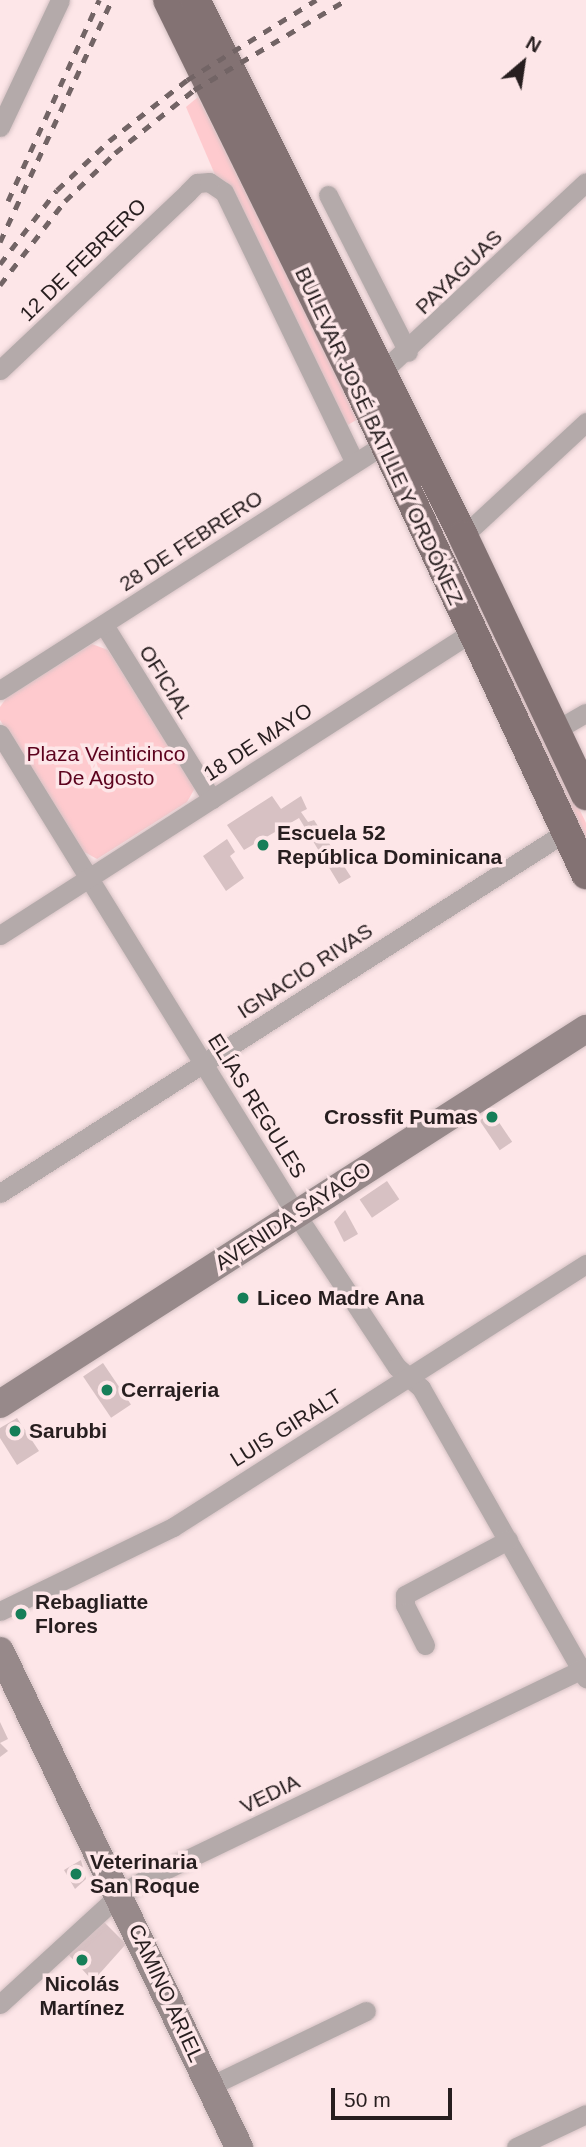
<!DOCTYPE html>
<meta charset="utf-8">
<style>
body{margin:0}
#map{position:relative;width:586px;height:2147px;overflow:hidden;background:#fde6e8;font-family:Arial,sans-serif}
div>[style]{position:absolute}
.green>*{inset:0;background:#fecace}
.building>*{inset:0;background:#d7c1c3;transform-origin:0 0}
.roads{filter:drop-shadow(0 0 2px #d6c2c4) drop-shadow(0 0 2px #d6c2c4)}
.street>*{height:19px;margin:-9.5px;padding:0 9.5px;transform-origin:9.5px;border-radius:9.5px;background:#b4aaaa}
.secondary>*{height:28px;margin:-14px;padding:0 14px;transform-origin:14px;border-radius:14px;background:#97898a}
.primary>*{height:30px;margin:-15px;padding:0 15px;transform-origin:15px;border-radius:15px;background:#837273}
.rail>*{height:5px;margin-top:-2.5px;transform-origin:0;background:repeating-linear-gradient(90deg,#726465 0 9px,transparent 0 18px)}
.dots>*{width:19px;height:19px;translate:-50% -50%;box-sizing:border-box;border:4px solid #fde6e8;border-radius:50%}
span{translate:-50% -50%;white-space:nowrap;text-align:center;line-height:1.15;-webkit-text-stroke:7px #fde6e8;paint-order:stroke}
.street-label{font-size:21px;color:#271e1f}
.park-label{font-size:21px;color:#5c031e}
.poi-label{font-size:21px;color:#271e1f;font-weight:700}
.left{translate:0 -50%;text-align:left}
.right{translate:-100% -50%;text-align:right}
.north{position:absolute;left:488px;top:28px;width:70px;height:70px;-webkit-text-stroke:5px #fde6e8;paint-order:stroke;rotate:29deg;font-size:19px;font-weight:700;line-height:28px;text-align:center;color:#271e1f}
.north::after{content:'';display:block;margin:auto;width:24px;height:32px;background:#271e1f;clip-path:polygon(50% 0,100% 100%,50% 72%,0 100%)}
.scale{position:absolute;left:331px;top:2088px;width:121px;height:32px;box-sizing:border-box;border:4px solid #271e1f;border-top:0;padding-left:9px;font-size:21px;line-height:24px;white-space:nowrap;color:#271e1f;-webkit-text-stroke:5px #fde6e8;paint-order:stroke}
</style>
<div id="map">
<div class="green">
<div style="clip-path:polygon(198px 97px,358px 419px,346px 426px,216px 177px,186px 107px)"></div>
<div style="clip-path:polygon(421px 497px,452px 541px,586px 823px,586px 851px)"></div>
<div style="clip-path:polygon(92px 644px,108px 650px,195px 788px,187px 802px,97px 859px,81px 850px,0 720px,0 707px,7px 697px)"></div>
</div>
<div class="building">
<div style="clip-path:polygon(272px 796px,281px 809px,301px 796px,307px 809px,301px 812px,308px 822px,314px 820px,351px 877px,339px 884px,299px 818px,244px 850px,227px 825px)"></div>
<div style="clip-path:polygon(227px 839px,235px 852px,230px 856px,244px 878px,226px 891px,203px 856px)"></div>
<div style="left:492px;top:1112px;width:36px;height:15px;rotate:56deg"></div>
<div style="left:387px;top:1181px;width:22px;height:33px;rotate:56deg"></div>
<div style="clip-path:polygon(345px 1210px,358px 1234px,344px 1242px,334px 1222px)"></div>
<div style="left:103px;top:1363px;width:50px;height:24px;rotate:56deg"></div>
<div style="clip-path:polygon(17px 1418px,39px 1451px,17px 1465px,0 1438px,0 1428px)"></div>
<div style="clip-path:polygon(0 1722px,8px 1739px,0 1743px,8px 1751px,0 1757px)"></div>
<div style="clip-path:polygon(81px 1860px,86px 1879px,75px 1889px,64px 1870px)"></div>
<div style="clip-path:polygon(103px 1921px,126px 1944px,93px 1981px,65px 1951px)"></div>
</div>
<div class="roads">
<div class="street">
<div style="left:0;top:127px;width:140px;rotate:-64.7deg"></div>
<div style="left:328px;top:195px;width:176px;rotate:63deg"></div>
<div style="left:0;top:370px;width:259px;rotate:-43.4deg"></div>
<div style="left:188px;top:192px;width:13px;rotate:-45deg"></div>
<div style="left:197px;top:183px;width:12px;rotate:-5deg"></div>
<div style="left:209px;top:182px;width:18px;rotate:34deg"></div>
<div style="left:224px;top:192px;width:299px;rotate:64.2deg"></div>
<div style="left:374px;top:379px;width:289px;rotate:-42.9deg"></div>
<div style="left:463px;top:536px;width:168px;rotate:-42.8deg"></div>
<div style="left:104px;top:625px;width:205px;rotate:58.2deg"></div>
<div style="left:0;top:690px;width:468px;rotate:-32.6deg"></div>
<div style="left:556px;top:730px;width:34px;rotate:-30deg"></div>
<div style="left:0;top:734px;width:564px;rotate:58.34deg"></div>
<div style="left:296px;top:1214px;width:183px;rotate:56.6deg"></div>
<div style="left:397px;top:1367px;width:32px;rotate:41deg"></div>
<div style="left:421px;top:1388px;width:334px;rotate:60.4deg"></div>
<div style="left:0;top:935px;width:561px;rotate:-32.7deg"></div>
<div style="left:0;top:1193px;width:669px;rotate:-32.55deg"></div>
<div style="left:0;top:1611px;width:192px;rotate:-25.9deg"></div>
<div style="left:173px;top:1527px;width:490px;rotate:-32.5deg"></div>
<div style="left:425px;top:1645px;width:45px;rotate:-116.6deg"></div>
<div style="left:405px;top:1605px;width:10px;rotate:-90deg"></div>
<div style="left:405px;top:1595px;width:117px;rotate:-28.1deg"></div>
<div style="left:0;top:2004px;width:161px;rotate:-42.5deg"></div>
<div style="left:119px;top:1895px;width:29px;rotate:-31deg"></div>
<div style="left:144px;top:1880px;width:491px;rotate:-25.7deg"></div>
<div style="left:210px;top:2086px;width:173px;rotate:-25.7deg"></div>
<div style="left:516px;top:2147px;width:77px;rotate:-25.2deg"></div>
</div>
<div class="secondary">
<div style="left:0;top:1404px;width:696px;rotate:-32.62deg"></div>
<div style="left:0;top:1651px;width:551px;rotate:64.27deg"></div>
</div>
<div class="primary">
<div style="left:168px;top:0;width:430px;rotate:63.8deg"></div>
<div style="left:358px;top:386px;width:539px;rotate:64.96deg"></div>
<div style="left:195px;top:0;width:599px;rotate:63.43deg"></div>
<div style="left:463px;top:536px;width:287px;rotate:64.6deg"></div>
</div>
</div>
<div class="rail">
<div style="left:8px;top:201px;width:221px;rotate:-65.6deg"></div>
<div style="left:0;top:242px;width:267px;rotate:-65.2deg"></div>
<div style="left:0;top:264px;width:93px;rotate:-52.4deg"></div>
<div style="left:57px;top:190px;width:71px;rotate:-43.3deg"></div>
<div style="left:109px;top:141px;width:99px;rotate:-38deg"></div>
<div style="left:187px;top:80px;width:152px;rotate:-31.8deg"></div>
<div style="left:0;top:285px;width:106px;rotate:-52.3deg"></div>
<div style="left:65px;top:201px;width:69px;rotate:-43.8deg"></div>
<div style="left:115px;top:153px;width:101px;rotate:-38.6deg"></div>
<div style="left:194px;top:90px;width:177px;rotate:-30.6deg"></div>
</div>
<div class="dots">
<div style="left:263px;top:845px;background:#167e58"></div>
<div style="left:492px;top:1117px;background:#167e58"></div>
<div style="left:243px;top:1298px;background:#167e58"></div>
<div style="left:107px;top:1390px;background:#167e58"></div>
<div style="left:15px;top:1431px;background:#167e58"></div>
<div style="left:21px;top:1614px;background:#167e58"></div>
<div style="left:76px;top:1874px;background:#167e58"></div>
<div style="left:82px;top:1960px;background:#167e58"></div>
</div>
<div class="street-label">
<span style="left:83px;top:260px;rotate:-44deg">12 DE FEBRERO</span>
<span style="left:459px;top:272px;rotate:-44deg">PAYAGUAS</span>
<span style="left:379px;top:436px;rotate:65deg">BULEVAR JOSÉ BATLLE Y ORDÓÑEZ</span>
<span style="left:191px;top:541px;rotate:-33deg">28 DE FEBRERO</span>
<span style="left:166px;top:682px;rotate:58deg">OFICIAL</span>
<span style="left:258px;top:742px;rotate:-33deg">18 DE MAYO</span>
<span style="left:305px;top:971px;rotate:-33deg">IGNACIO RIVAS</span>
<span style="left:257px;top:1106px;rotate:58deg">ELÍAS REGULES</span>
<span style="left:293px;top:1216px;rotate:-33deg">AVENIDA SAYAGO</span>
<span style="left:286px;top:1428px;rotate:-32deg">LUIS GIRALT</span>
<span style="left:270px;top:1794px;rotate:-26deg">VEDIA</span>
<span style="left:166px;top:1993px;rotate:65deg">CAMINO ARIEL</span>
</div>
<div class="park-label">
<span style="left:106px;top:766px">Plaza Veinticinco<br>De Agosto</span>
</div>
<div class="poi-label">
<span class="left" style="left:277px;top:845px">Escuela 52<br>República Dominicana</span>
<span class="right" style="left:478px;top:1117px">Crossfit Pumas</span>
<span class="left" style="left:257px;top:1298px">Liceo Madre Ana</span>
<span class="left" style="left:121px;top:1390px">Cerrajeria</span>
<span class="left" style="left:29px;top:1431px">Sarubbi</span>
<span class="left" style="left:35px;top:1614px">Rebagliatte<br>Flores</span>
<span class="left" style="left:90px;top:1874px">Veterinaria<br>San Roque</span>
<span style="left:82px;top:1996px">Nicolás<br>Martínez</span>
</div>
<div class="north">N</div>
<div class="scale">50 m</div>
</div>
